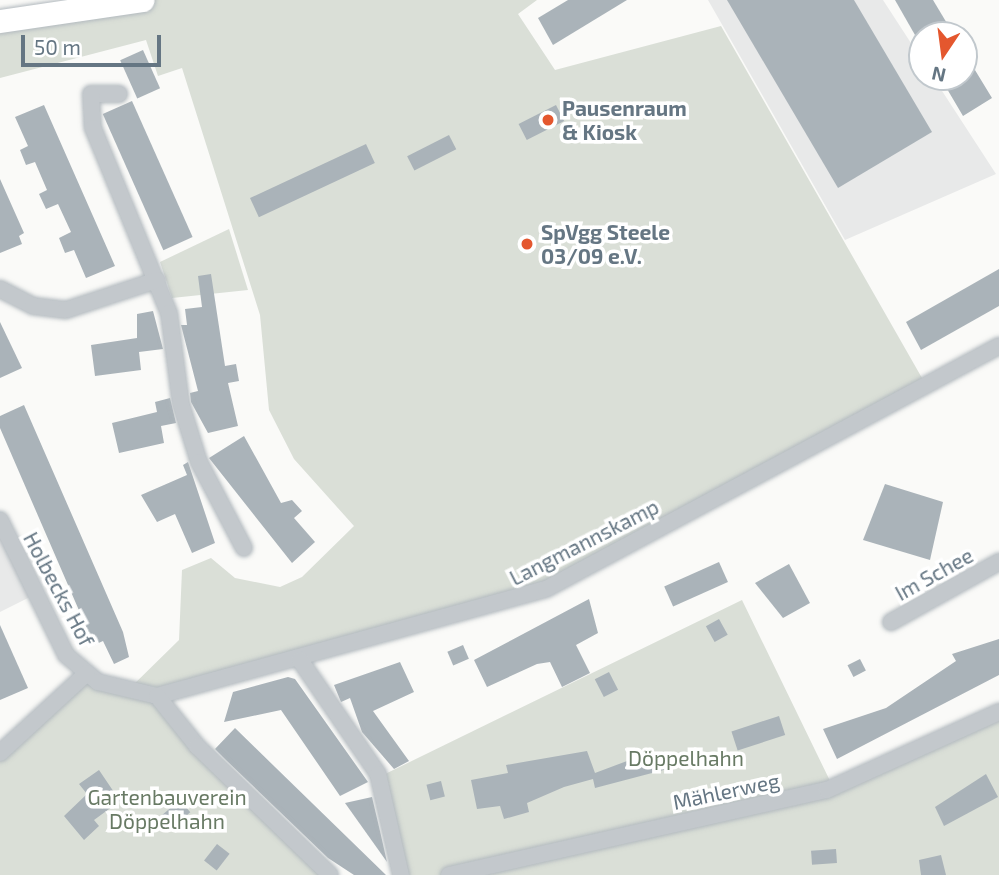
<!DOCTYPE html>
<meta charset="utf-8">
<style>
body{margin:0}
#map{position:relative;width:999px;height:875px;overflow:hidden;background:#fafaf8;font-family:"Exo 2",sans-serif}
div>[style]{position:absolute}
.built>*{inset:0;background:#e8e9e9}
.green>*{inset:0;background:#dadfd7}
.building>*{inset:0;background:#aab3b9;transform-origin:0 0}
.roads{filter:drop-shadow(0 0 2px #b3babf) drop-shadow(0 0 2px #b3babf)}
.minor>*{height:16px;margin:-8px;padding:0 8px;transform-origin:8px;border-radius:8px;background:#c3c8cc}
.secondary>*{height:23px;margin:-11.5px;padding:0 11.5px;transform-origin:11.5px;border-radius:11.5px;background:#fff}
.dots>*{width:19px;height:19px;translate:-50% -50%;box-sizing:border-box;border:4px solid #fff;border-radius:50%}
span{translate:-50% -50%;white-space:nowrap;text-align:center;line-height:1.15;-webkit-text-stroke:7px #fff;paint-order:stroke}
.poi-label{font-size:21px;color:#657683;font-weight:700}
.left{translate:0 -50%;text-align:left}
.street-label{font-size:21px;color:#657683}
.park-label{font-size:21px;color:#687a64}
.north{position:absolute;left:908px;top:21px;width:70px;height:70px;box-sizing:border-box;background:#fff;border:2px solid #c1c8cd;border-radius:50%;rotate:193deg;font-size:19px;font-weight:700;line-height:28px;text-align:center;color:#657683}
.north::after{content:'';display:block;margin:auto;width:24px;height:32px;background:#e4572e;clip-path:polygon(50% 0,100% 100%,50% 72%,0 100%)}
.scale{position:absolute;left:21px;top:35px;width:140px;height:32px;box-sizing:border-box;border:4px solid #657683;border-top:0;padding-left:9px;font-size:21px;line-height:24px;white-space:nowrap;color:#657683;-webkit-text-stroke:5px #fff;paint-order:stroke}
</style>
<div id="map">
<div class="built">
<div style="clip-path:polygon(708px 0,883px 0,922px 60px,922px 77px,933px 77px,996px 174px,845px 240px)"></div>
<div style="clip-path:polygon(0 519px,36px 594px,0 612px)"></div>
</div>
<div class="green">
<div style="clip-path:polygon(145px 0,537px 0,518px 14px,555px 70px,721px 26px,926px 385px,544px 590px,156px 696px,329px 875px,0 875px,0 754px,86px 673px,126px 692px,179px 640px,182px 570px,211px 558px,235px 578px,280px 587px,302px 577px,354px 526px,294px 459px,269px 410px,260px 315px,182px 68px,158px 76px,146px 40px,0 78px,0 24px)"></div>
<div style="clip-path:polygon(229px 229px,248px 290px,172px 298px,160px 262px)"></div>
<div style="clip-path:polygon(742px 600px,833px 787px,999px 715px,999px 875px,402px 875px,381px 776px)"></div>
</div>
<div class="building">
<div style="clip-path:polygon(568px 0,627px 0,553px 45px,538px 18px)"></div>
<div style="clip-path:polygon(727px 0,854px 0,932px 132px,838px 188px)"></div>
<div style="clip-path:polygon(895px 0,933px 0,954px 35px,915px 35px)"></div>
<div style="left:143px;top:50px;width:42px;height:25px;rotate:66deg"></div>
<div style="clip-path:polygon(964px 52px,992px 98px,963px 116px,940px 77px,964px 77px)"></div>
<div style="left:132px;top:101px;width:149px;height:32px;rotate:66deg"></div>
<div style="clip-path:polygon(44px 105px,115px 266px,86px 278px,74px 250px,65px 253px,59px 238px,71px 232px,58px 204px,46px 209px,39px 194px,47px 190px,35px 162px,26px 165px,20px 150px,28px 146px,15px 117px)"></div>
<div style="left:556px;top:105px;width:18px;height:42px;rotate:63deg"></div>
<div style="left:449px;top:135px;width:16px;height:47px;rotate:63deg"></div>
<div style="left:366px;top:144px;width:21px;height:128px;rotate:65deg"></div>
<div style="clip-path:polygon(0 179px,24px 233px,19px 236px,22px 244px,0 253px)"></div>
<div style="clip-path:polygon(999px 269px,999px 306px,921px 350px,906px 322px)"></div>
<div style="clip-path:polygon(211px 274px,225px 366px,236px 364px,239px 381px,228px 383px,238px 426px,208px 433px,191px 402px,190px 393px,198px 391px,181px 325px,187px 325px,185px 309px,202px 307px,198px 276px)"></div>
<div style="clip-path:polygon(153px 311px,163px 349px,139px 352px,141px 370px,95px 376px,91px 345px,137px 338px,137px 314px)"></div>
<div style="clip-path:polygon(0 322px,22px 368px,0 378px)"></div>
<div style="clip-path:polygon(170px 398px,176px 423px,161px 426px,164px 443px,119px 453px,112px 423px,157px 412px,155px 402px)"></div>
<div style="clip-path:polygon(24px 405px,123px 632px,129px 657px,114px 664px,103px 641px,94px 645px,0 428px,0 416px)"></div>
<div style="clip-path:polygon(244px 436px,281px 503px,292px 500px,302px 511px,294px 518px,315px 542px,292px 563px,209px 458px)"></div>
<div style="clip-path:polygon(188px 462px,215px 543px,192px 553px,175px 514px,157px 522px,141px 495px,187px 475px,183px 465px)"></div>
<div style="clip-path:polygon(885px 484px,943px 502px,930px 560px,863px 540px)"></div>
<div style="left:719px;top:562px;width:22px;height:60px;rotate:66deg"></div>
<div style="clip-path:polygon(789px 564px,810px 603px,783px 618px,755px 583px)"></div>
<div style="clip-path:polygon(589px 599px,598px 633px,576px 645px,590px 673px,562px 687px,550px 662px,537px 664px,487px 687px,474px 660px)"></div>
<div style="left:719px;top:619px;width:18px;height:15px;rotate:61deg"></div>
<div style="clip-path:polygon(0 625px,28px 688px,0 700px)"></div>
<div style="clip-path:polygon(999px 639px,999px 675px,837px 759px,823px 729px,886px 708px,956px 661px,952px 654px)"></div>
<div style="left:463px;top:645px;width:15px;height:17px;rotate:67deg"></div>
<div style="left:860px;top:659px;width:13px;height:14px;rotate:63deg"></div>
<div style="clip-path:polygon(400px 662px,414px 692px,373px 711px,409px 761px,394px 769px,362px 732px,350px 698px,341px 702px,334px 685px)"></div>
<div style="left:609px;top:672px;width:20px;height:16px;rotate:63deg"></div>
<div style="clip-path:polygon(288px 677px,295px 679px,368px 782px,340px 796px,281px 710px,224px 722px,233px 692px)"></div>
<div style="left:779px;top:716px;width:20px;height:50px;rotate:72deg"></div>
<div style="clip-path:polygon(235px 728px,275px 767px,386px 875px,354px 875px,328px 858px,227px 761px,215px 749px)"></div>
<div style="clip-path:polygon(587px 751px,595px 773px,643px 755px,645px 761px,667px 756px,671px 768px,595px 788px,593px 779px,564px 787px,527px 803px,529px 812px,504px 819px,500px 806px,477px 809px,471px 780px,508px 773px,506px 765px)"></div>
<div style="clip-path:polygon(99px 770px,120px 801px,94px 820px,99px 826px,84px 840px,64px 816px,87px 794px,79px 784px)"></div>
<div style="clip-path:polygon(986px 774px,998px 797px,944px 826px,935px 807px)"></div>
<div style="left:441px;top:781px;width:16px;height:15px;rotate:76deg"></div>
<div style="clip-path:polygon(372px 797px,380px 831px,387px 862px,345px 803px)"></div>
<div style="left:180px;top:800px;width:16px;height:28px;rotate:50deg"></div>
<div style="left:217px;top:844px;width:16px;height:21px;rotate:38deg"></div>
<div style="left:836px;top:849px;width:14px;height:25px;rotate:86deg"></div>
<div style="clip-path:polygon(941px 855px,946px 875px,921px 875px,919px 860px)"></div>
</div>
<div class="roads">
<div class="minor">
<div style="left:119px;top:94px;width:28px;rotate:180deg"></div>
<div style="left:91px;top:94px;width:34px;rotate:87deg"></div>
<div style="left:93px;top:128px;width:200px;rotate:67.7deg"></div>
<div style="left:169px;top:313px;width:92px;rotate:82.5deg"></div>
<div style="left:181px;top:404px;width:61px;rotate:72.8deg"></div>
<div style="left:199px;top:462px;width:97px;rotate:62.4deg"></div>
<div style="left:0;top:289px;width:37px;rotate:27deg"></div>
<div style="left:33px;top:306px;width:33px;rotate:7deg"></div>
<div style="left:66px;top:310px;width:96px;rotate:-18.2deg"></div>
<div style="left:0;top:520px;width:150px;rotate:63.9deg"></div>
<div style="left:66px;top:655px;width:42px;rotate:40.2deg"></div>
<div style="left:98px;top:682px;width:61px;rotate:13.3deg"></div>
<div style="left:157px;top:696px;width:403px;rotate:-15.4deg"></div>
<div style="left:546px;top:589px;width:514px;rotate:-28.21deg"></div>
<div style="left:891px;top:622px;width:124px;rotate:-29.1deg"></div>
<div style="left:300px;top:660px;width:138px;rotate:55.6deg"></div>
<div style="left:378px;top:774px;width:104px;rotate:77.2deg"></div>
<div style="left:157px;top:696px;width:64px;rotate:51.3deg"></div>
<div style="left:197px;top:746px;width:185px;rotate:44.1deg"></div>
<div style="left:0;top:753px;width:118px;rotate:-42.6deg"></div>
<div style="left:449px;top:875px;width:387px;rotate:-12.7deg"></div>
<div style="left:827px;top:790px;width:189px;rotate:-24.4deg"></div>
</div>
<div class="secondary">
<div style="left:0;top:21px;width:144px;rotate:-8.4deg"></div>
</div>
</div>
<div class="dots">
<div style="left:548px;top:120px;background:#e4572e"></div>
<div style="left:527px;top:244px;background:#e4572e"></div>
</div>
<div class="poi-label">
<span class="left" style="left:562px;top:120px">Pausenraum<br>&amp; Kiosk</span>
<span class="left" style="left:541px;top:244px">SpVgg Steele<br>03/09 e.V.</span>
</div>
<div class="street-label">
<span style="left:584px;top:542px;rotate:-27deg">Langmannskamp</span>
<span style="left:934px;top:574px;rotate:-29deg">Im Schee</span>
<span style="left:59px;top:589px;rotate:62deg">Holbecks Hof</span>
<span style="left:726px;top:791px;rotate:-12deg">Mählerweg</span>
</div>
<div class="park-label">
<span style="left:686px;top:758px">Döppelhahn</span>
<span style="left:167px;top:809px">Gartenbauverein<br>Döppelhahn</span>
</div>
<div class="north">N</div>
<div class="scale">50 m</div>
</div>
